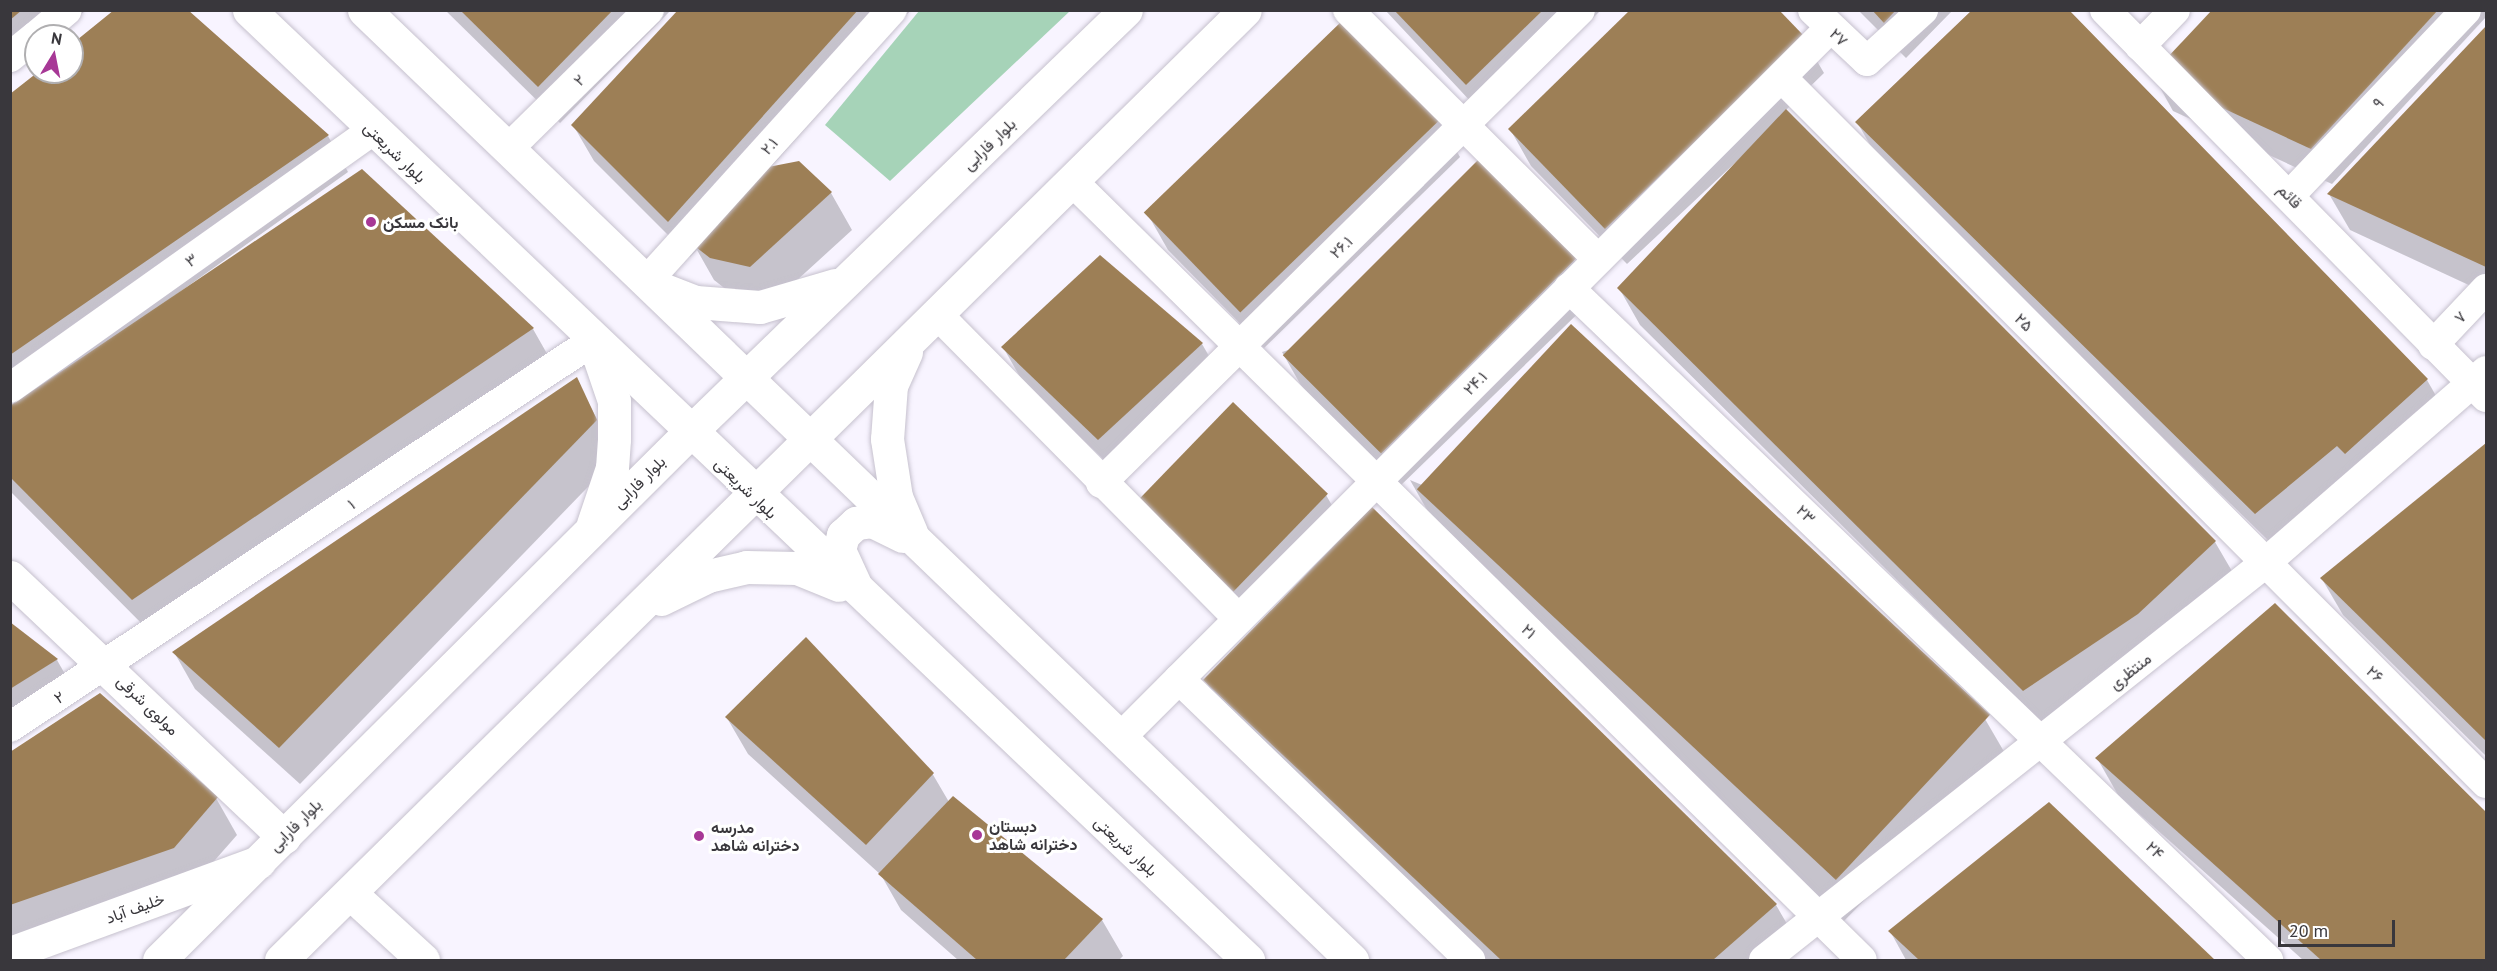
<!DOCTYPE html>
<meta charset="utf-8">
<style>
body{margin:0}
#map{position:relative;width:2497px;height:971px;overflow:hidden;background:#f8f4ff;font-family:"PT Sans",Vazirmatn,sans-serif}
div>[style]{position:absolute}
.green>*{inset:0;background:#a6d3b8}
.shadow>*{inset:0;background:#0003}
.building>*{inset:0;background:#9d7f56;transform-origin:0 0}
.roads{filter:drop-shadow(0 0 2px #c6c1ce) drop-shadow(0 0 2px #c6c1ce)}
.minor>*{height:30px;margin:-15px;padding:0 15px;transform-origin:15px;border-radius:15px;background:#fff}
.tertiary>*{height:33px;margin:-16.5px;padding:0 16.5px;transform-origin:16.5px;border-radius:16.5px;background:#fff}
.secondary>*{height:33px;margin:-16.5px;padding:0 16.5px;transform-origin:16.5px;border-radius:16.5px;background:#fff}
.dots>*{width:16px;height:16px;translate:-50% -50%;box-sizing:border-box;border:3px solid #fff;border-radius:50%}
span{translate:-50% -50%;white-space:nowrap;text-align:center;line-height:1.15;-webkit-text-stroke:6px #fff;paint-order:stroke}
.street-label{font-size:16px;color:#39373c}
.poi-label{font-size:16px;color:#39373c;font-weight:700}
.left{translate:0 -50%;text-align:left}
.frame{position:absolute;inset:0;border:12px solid #39373c;pointer-events:none}
.north{position:absolute;left:24px;top:24px;width:60px;height:60px;box-sizing:border-box;background:#fff;border:2px solid #b0afb1;border-radius:50%;rotate:10deg;font-size:16px;font-weight:700;line-height:24px;text-align:center;color:#39373c}
.north::after{content:'';display:block;margin:auto;width:21px;height:27px;background:#a73896;clip-path:polygon(50% 0,100% 100%,50% 72%,0 100%)}
.scale{position:absolute;left:2278px;top:920px;width:117px;height:27px;box-sizing:border-box;border:3px solid #39373c;border-top:0;padding-left:8px;font-size:18px;line-height:21px;white-space:nowrap;color:#39373c;-webkit-text-stroke:4px #fff;paint-order:stroke}
</style>
<div id="map">
<div class="green">
<div style="clip-path:polygon(919px 11px,1070px 11px,890px 181px,825px 125px)"></div>
</div>
<div class="shadow">
<div style="clip-path:polygon(10px 10px,86px 10px,10px 74px)"></div>
<div style="clip-path:polygon(186px 10px,328px 136px,348px 172px,125px 331px,362px 171px,533px 329px,554px 366px,154px 636px,10px 491px,10px 96px,41px 72px,72px 72px,72px 47px)"></div>
<div style="clip-path:polygon(445px 10px,671px 10px,560px 123px)"></div>
<div style="clip-path:polygon(680px 10px,911px 10px,770px 168px,831px 193px,852px 230px,772px 303px,732px 294px,714px 280px,697px 250px,690px 257px,594px 161px,573px 125px)"></div>
<div style="clip-path:polygon(1385px 10px,1601px 10px,1488px 120px)"></div>
<div style="clip-path:polygon(1858px 10px,1953px 10px,1906px 58px)"></div>
<div style="clip-path:polygon(2067px 10px,2427px 380px,2448px 417px,2277px 549px,1878px 159px,1857px 122px)"></div>
<div style="clip-path:polygon(2214px 10px,2486px 10px,2486px 17px,2332px 184px,2173px 111px,2153px 75px)"></div>
<div style="clip-path:polygon(2486px 28px,2486px 293px,2350px 230px,2329px 194px)"></div>
<div style="clip-path:polygon(1803px 37px,1824px 73px,1785px 111px,2215px 542px,2236px 578px,2045px 727px,1640px 325px,1619px 288px,1752px 147px,1627px 264px,1531px 166px,1510px 129px)"></div>
<div style="clip-path:polygon(1439px 121px,1460px 157px,1264px 348px,1168px 250px,1147px 213px)"></div>
<div style="clip-path:polygon(1574px 260px,1595px 297px,1399px 487px,1303px 389px,1282px 352px)"></div>
<div style="clip-path:polygon(1202px 344px,1223px 380px,1120px 475px,1024px 384px,1003px 347px)"></div>
<div style="clip-path:polygon(576px 379px,617px 457px,300px 784px,195px 689px,174px 652px)"></div>
<div style="clip-path:polygon(2486px 445px,2486px 756px,2343px 615px,2322px 579px)"></div>
<div style="clip-path:polygon(1410px 480px,1985px 719px,2006px 755px,1842px 923px,1431px 517px)"></div>
<div style="clip-path:polygon(1326px 495px,1348px 533px,1776px 905px,1797px 941px,1775px 960px,1485px 960px,1226px 716px,1205px 680px,1332px 550px,1253px 622px,1157px 531px)"></div>
<div style="clip-path:polygon(2275px 605px,2486px 814px,2486px 960px,2303px 960px,2118px 795px,2097px 758px)"></div>
<div style="clip-path:polygon(10px 624px,57px 660px,78px 697px,10px 738px)"></div>
<div style="clip-path:polygon(727px 718px,932px 773px,949px 802px,1102px 920px,1123px 956px,1119px 960px,958px 960px,901px 910px,881px 875px,748px 754px)"></div>
<div style="clip-path:polygon(10px 754px,216px 798px,237px 835px,194px 884px,10px 949px)"></div>
<div style="clip-path:polygon(2049px 804px,2212px 960px,1906px 960px,1890px 931px)"></div>
</div>
<div class="building">
<div style="clip-path:polygon(10px 10px,22px 10px,10px 20px)"></div>
<div style="clip-path:polygon(114px 10px,188px 10px,329px 135px,10px 355px,10px 94px,38px 72px,72px 72px,72px 44px)"></div>
<div style="clip-path:polygon(460px 10px,613px 10px,538px 87px)"></div>
<div style="clip-path:polygon(678px 10px,858px 10px,668px 222px,571px 125px)"></div>
<div style="clip-path:polygon(1394px 10px,1543px 10px,1466px 85px)"></div>
<div style="clip-path:polygon(1630px 10px,1779px 10px,1804px 36px,1605px 229px,1508px 129px)"></div>
<div style="clip-path:polygon(1872px 10px,1896px 10px,1884px 23px)"></div>
<div style="clip-path:polygon(1972px 10px,2069px 10px,2428px 379px,2345px 454px,2337px 446px,2255px 514px,1855px 122px)"></div>
<div style="clip-path:polygon(2212px 10px,2438px 10px,2311px 149px,2151px 75px)"></div>
<div style="left:1343px;top:20px;width:139px;height:277px;rotate:46deg"></div>
<div style="clip-path:polygon(2486px 26px,2486px 267px,2327px 194px)"></div>
<div style="clip-path:polygon(1786px 109px,2216px 541px,2138px 614px,2023px 691px,1617px 288px)"></div>
<div style="left:1478px;top:160px;width:139px;height:276px;rotate:45deg"></div>
<div style="clip-path:polygon(799px 161px,832px 192px,750px 267px,710px 258px,692px 244px,763px 168px)"></div>
<div style="clip-path:polygon(362px 169px,534px 328px,132px 600px,10px 477px,10px 406px)"></div>
<div style="clip-path:polygon(1100px 255px,1203px 343px,1098px 440px,1001px 347px)"></div>
<div style="left:1571px;top:324px;width:573px;height:226px;rotate:43deg"></div>
<div style="clip-path:polygon(577px 377px,597px 420px,279px 748px,172px 652px)"></div>
<div style="left:1233px;top:402px;width:132px;height:136px;rotate:44deg"></div>
<div style="clip-path:polygon(2486px 443px,2486px 741px,2320px 578px)"></div>
<div style="clip-path:polygon(1372px 507px,1777px 904px,1713px 960px,1501px 960px,1203px 680px)"></div>
<div style="clip-path:polygon(2275px 603px,2486px 812px,2486px 960px,2321px 960px,2095px 758px)"></div>
<div style="clip-path:polygon(10px 622px,58px 659px,10px 689px)"></div>
<div style="clip-path:polygon(806px 637px,934px 773px,866px 845px,725px 717px)"></div>
<div style="clip-path:polygon(100px 693px,218px 797px,174px 848px,10px 905px,10px 752px)"></div>
<div style="clip-path:polygon(953px 796px,1103px 919px,1064px 960px,977px 960px,878px 874px)"></div>
<div style="clip-path:polygon(2049px 802px,2215px 960px,1919px 960px,1888px 931px)"></div>
</div>
<div class="roads">
<div class="minor">
<div style="left:1348px;top:10px;width:353px;rotate:44.9deg"></div>
<div style="left:1813px;top:10px;width:74px;rotate:43.4deg"></div>
<div style="left:1867px;top:61px;width:76px;rotate:-42.3deg"></div>
<div style="left:2105px;top:10px;width:543px;rotate:45.45deg"></div>
<div style="left:36px;top:36px;width:40px;rotate:-40deg"></div>
<div style="left:2140px;top:46px;width:50px;rotate:-45.8deg"></div>
<div style="left:10px;top:57px;width:33px;rotate:-39deg"></div>
<div style="left:1783px;top:79px;width:995px;rotate:45.04deg"></div>
<div style="left:508px;top:149px;width:198px;rotate:-44.6deg"></div>
<div style="left:1072px;top:181px;width:1109px;rotate:44.6deg"></div>
<div style="left:2290px;top:195px;width:255px;rotate:-46.4deg"></div>
<div style="left:646px;top:282px;width:367px;rotate:-47.9deg"></div>
<div style="left:1569px;top:288px;width:970px;rotate:43.87deg"></div>
<div style="left:937px;top:314px;width:429px;rotate:45.3deg"></div>
<div style="left:2433px;top:345px;width:77px;rotate:-46.6deg"></div>
<div style="left:10px;top:388px;width:444px;rotate:-35.4deg"></div>
<div style="left:1101px;top:483px;width:673px;rotate:-44.64deg"></div>
<div style="left:1179px;top:679px;width:405px;rotate:44deg"></div>
<div style="left:10px;top:727px;width:699px;rotate:-33.51deg"></div>
<div style="left:1120px;top:738px;width:1004px;rotate:-45deg"></div>
<div style="left:1764px;top:960px;width:638px;rotate:-38.38deg"></div>
<div style="left:2264px;top:564px;width:294px;rotate:-41deg"></div>
</div>
<div class="tertiary">
<div style="left:350px;top:893px;width:99px;rotate:42.5deg"></div>
<div style="left:10px;top:953px;width:265px;rotate:-20.1deg"></div>
</div>
<div class="secondary">
<div style="left:249px;top:10px;width:1379px;rotate:43.56deg"></div>
<div style="left:364px;top:10px;width:1371px;rotate:43.88deg"></div>
<div style="left:659px;top:288px;width:40px;rotate:21deg"></div>
<div style="left:696px;top:302px;width:64px;rotate:4.5deg"></div>
<div style="left:760px;top:307px;width:78px;rotate:-16.3deg"></div>
<div style="left:906px;top:352px;width:36px;rotate:114deg"></div>
<div style="left:891px;top:385px;width:54px;rotate:94.2deg"></div>
<div style="left:887px;top:439px;width:59px;rotate:81.2deg"></div>
<div style="left:896px;top:497px;width:39px;rotate:67deg"></div>
<div style="left:593px;top:524px;width:59px;rotate:-71.3deg"></div>
<div style="left:612px;top:468px;width:29px;rotate:-86deg"></div>
<div style="left:614px;top:439px;width:38px;rotate:-90deg"></div>
<div style="left:614px;top:401px;width:56px;rotate:-108.8deg"></div>
<div style="left:10px;top:577px;width:378px;rotate:43.5deg"></div>
<div style="left:856px;top:587px;width:41px;rotate:-114.7deg"></div>
<div style="left:839px;top:550px;width:16px;rotate:-75deg"></div>
<div style="left:843px;top:535px;width:18px;rotate:-43deg"></div>
<div style="left:856px;top:523px;width:16px;rotate:-7deg"></div>
<div style="left:872px;top:521px;width:34px;rotate:26deg"></div>
<div style="left:661px;top:599px;width:52px;rotate:-26.1deg"></div>
<div style="left:708px;top:576px;width:39px;rotate:-13deg"></div>
<div style="left:746px;top:567px;width:51px;rotate:1.1deg"></div>
<div style="left:797px;top:568px;width:45px;rotate:22deg"></div>
<div style="left:159px;top:960px;width:747px;rotate:-44.84deg"></div>
<div style="left:689px;top:433px;width:608px;rotate:-44.07deg"></div>
<div style="left:281px;top:960px;width:1353px;rotate:-44.58deg"></div>
</div>
</div>
<div class="dots">
<div style="left:371px;top:222px;background:#a73896"></div>
<div style="left:977px;top:835px;background:#a73896"></div>
<div style="left:699px;top:836px;background:#a73896"></div>
</div>
<div class="street-label">
<span style="left:1839px;top:37px;rotate:44deg">۲۷</span>
<span style="left:579px;top:80px;rotate:-44deg">۲</span>
<span style="left:2378px;top:103px;rotate:-46deg">۹</span>
<span style="left:989px;top:144px;rotate:-44deg">بلوار فارابی</span>
<span style="left:769px;top:146px;rotate:-48deg">۲.۱</span>
<span style="left:395px;top:152px;rotate:44deg">بلوار شریعتی</span>
<span style="left:2290px;top:196px;rotate:46deg">قائم</span>
<span style="left:1341px;top:247px;rotate:-44deg">۲۶.۱</span>
<span style="left:191px;top:260px;rotate:-35deg">۳</span>
<span style="left:2460px;top:317px;rotate:-46deg">۷</span>
<span style="left:2024px;top:322px;rotate:45deg">۲۵</span>
<span style="left:1475px;top:383px;rotate:-45deg">۲۴.۱</span>
<span style="left:639px;top:482px;rotate:-45deg">بلوار فارابی</span>
<span style="left:746px;top:488px;rotate:44deg">بلوار شریعتی</span>
<span style="left:351px;top:504px;rotate:-34deg">۱</span>
<span style="left:1806px;top:514px;rotate:44deg">۲۳</span>
<span style="left:1529px;top:631px;rotate:45deg">۲۱</span>
<span style="left:2130px;top:671px;rotate:-38deg">منتظری</span>
<span style="left:2375px;top:674px;rotate:44deg">۲۶</span>
<span style="left:59px;top:697px;rotate:-32deg">۲</span>
<span style="left:148px;top:705px;rotate:44deg">مولوی شرقی</span>
<span style="left:295px;top:825px;rotate:-45deg">بلوار فارابی</span>
<span style="left:1126px;top:846px;rotate:43deg">بلوار شریعتی</span>
<span style="left:2155px;top:850px;rotate:45deg">۲۴</span>
<span style="left:135px;top:908px;rotate:-20deg">خلیف آباد</span>
</div>
<div class="poi-label">
<span class="left" style="left:383px;top:222px">بانک مسکن</span>
<span class="left" style="left:989px;top:835px">دبستان<br>دخترانه شاهد</span>
<span class="left" style="left:711px;top:836px">مدرسه<br>دخترانه شاهد</span>
</div>
<div class="frame"></div>
<div class="north">N</div>
<div class="scale">20 m</div>
</div>
